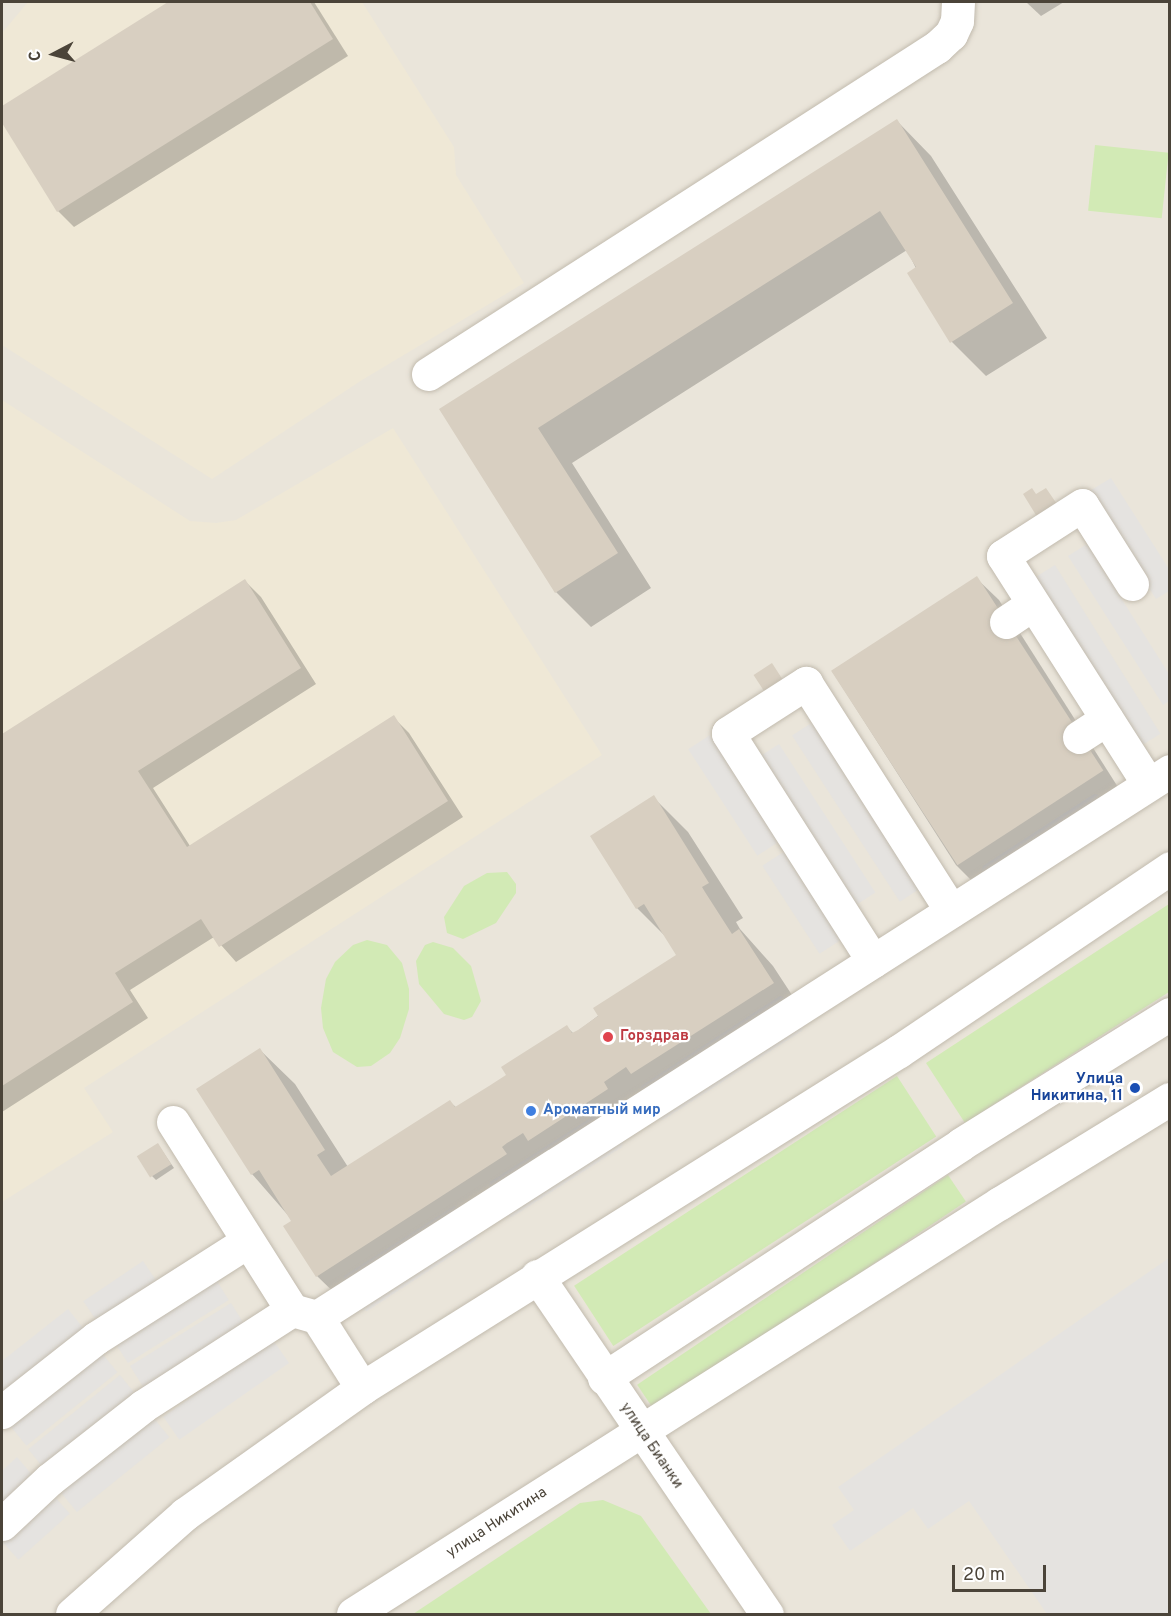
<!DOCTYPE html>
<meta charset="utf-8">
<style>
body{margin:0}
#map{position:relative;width:1171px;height:1616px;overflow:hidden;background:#f6f3ec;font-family:Overpass,sans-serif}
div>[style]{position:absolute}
.residential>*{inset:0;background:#eae5da;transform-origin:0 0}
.education>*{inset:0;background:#efe8d6}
.green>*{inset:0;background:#d2eab5;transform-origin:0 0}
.parking>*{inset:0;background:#e5e3e0;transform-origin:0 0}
.shadow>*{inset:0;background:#0003}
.building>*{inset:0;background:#d8cfc1;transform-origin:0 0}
.roads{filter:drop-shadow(0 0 2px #c2bbae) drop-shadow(0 0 2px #c2bbae)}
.minor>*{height:33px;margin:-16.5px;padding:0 16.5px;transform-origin:16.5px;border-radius:16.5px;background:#fff}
.dots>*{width:16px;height:16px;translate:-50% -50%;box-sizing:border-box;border:3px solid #fff;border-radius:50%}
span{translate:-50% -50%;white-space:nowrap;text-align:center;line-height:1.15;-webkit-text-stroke:4.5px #fff;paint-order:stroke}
.health-label{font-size:15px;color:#be3a42;font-weight:700}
.left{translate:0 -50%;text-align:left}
.transit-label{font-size:15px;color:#164399;font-weight:700}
.right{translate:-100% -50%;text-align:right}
.shop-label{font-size:15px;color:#366cbe;font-weight:700}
.street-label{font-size:15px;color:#4b4439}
.frame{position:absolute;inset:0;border:3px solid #4b4439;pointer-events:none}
.north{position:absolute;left:24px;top:24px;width:60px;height:60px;-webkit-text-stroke:4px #fff;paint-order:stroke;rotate:264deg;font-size:16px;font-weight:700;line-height:24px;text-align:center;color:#4b4439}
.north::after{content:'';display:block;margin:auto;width:21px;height:27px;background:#4b4439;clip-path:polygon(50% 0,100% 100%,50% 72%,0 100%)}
.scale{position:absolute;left:952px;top:1565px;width:94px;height:27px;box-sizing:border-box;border:3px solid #4b4439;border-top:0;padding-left:8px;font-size:18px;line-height:21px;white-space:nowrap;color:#4b4439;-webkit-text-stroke:4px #fff;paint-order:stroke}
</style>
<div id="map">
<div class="residential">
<div style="left:2px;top:2px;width:1167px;height:1612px"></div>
</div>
<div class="education">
<div style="clip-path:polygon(28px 2px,362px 2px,454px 147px,456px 175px,524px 283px,362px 380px,212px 479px,2px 345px,2px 33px)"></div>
<div style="clip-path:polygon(2px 400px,190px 521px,216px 523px,236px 520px,393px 428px,602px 755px,84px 1088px,113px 1132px,2px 1202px)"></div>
</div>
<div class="green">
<div style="left:1095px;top:145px;width:74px;height:66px;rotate:6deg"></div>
<div style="clip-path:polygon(507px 872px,516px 884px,516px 893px,496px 923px,463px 939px,447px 933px,444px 917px,464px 886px,487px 873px)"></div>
<div style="clip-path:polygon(1169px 904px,1169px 992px,965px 1123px,926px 1063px)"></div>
<div style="clip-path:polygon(367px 940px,387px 945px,402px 963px,409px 989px,409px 1009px,400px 1038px,390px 1053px,371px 1066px,357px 1067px,333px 1052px,323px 1028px,321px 1008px,326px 979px,335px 962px,353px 945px)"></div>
<div style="clip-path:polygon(433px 942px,453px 948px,471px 966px,481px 1001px,472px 1017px,464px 1020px,444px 1014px,419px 984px,416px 961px,425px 945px)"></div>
<div style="left:897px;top:1076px;width:72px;height:385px;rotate:57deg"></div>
<div style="left:948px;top:1175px;width:32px;height:375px;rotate:56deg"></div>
<div style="clip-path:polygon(603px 1500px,641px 1516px,711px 1614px,413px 1614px,580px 1503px)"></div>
</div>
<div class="parking">
<div style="clip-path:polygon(1111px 478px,1169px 569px,1169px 591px,1156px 599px,1088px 492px)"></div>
<div style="clip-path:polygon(1087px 544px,1169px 674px,1169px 701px,1163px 705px,1068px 556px)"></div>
<div style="left:1055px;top:565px;width:199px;height:26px;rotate:58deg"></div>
<div style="left:813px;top:722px;width:198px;height:25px;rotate:57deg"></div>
<div style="left:710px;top:735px;width:127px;height:26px;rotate:57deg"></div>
<div style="left:779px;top:744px;width:177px;height:24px;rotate:57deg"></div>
<div style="clip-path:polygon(1094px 794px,1112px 798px,979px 884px,983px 866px)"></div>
<div style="left:785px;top:851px;width:105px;height:27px;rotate:57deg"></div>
<div style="clip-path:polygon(780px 996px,798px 1000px,637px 1104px,641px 1086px)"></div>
<div style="clip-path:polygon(806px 1013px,802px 1031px,663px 1120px,645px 1116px)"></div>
<div style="clip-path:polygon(600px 1112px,618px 1116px,486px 1200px,490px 1182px)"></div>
<div style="clip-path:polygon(626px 1129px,622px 1147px,512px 1217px,494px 1213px)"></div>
<div style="clip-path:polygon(454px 1206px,472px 1210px,340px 1294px,344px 1276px)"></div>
<div style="clip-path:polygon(480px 1222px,476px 1240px,367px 1311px,348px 1306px)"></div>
<div style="clip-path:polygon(1169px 1258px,1169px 1614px,1047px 1614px,969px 1501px,928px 1529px,913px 1508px,850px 1551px,832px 1525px,854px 1510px,838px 1487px)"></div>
<div style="left:143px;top:1261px;width:25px;height:72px;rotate:56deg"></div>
<div style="left:215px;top:1278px;width:26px;height:119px;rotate:58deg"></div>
<div style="left:231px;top:1303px;width:26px;height:119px;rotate:58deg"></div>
<div style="clip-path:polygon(68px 1309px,84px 1329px,2px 1394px,2px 1361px)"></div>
<div style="left:273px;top:1340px;width:28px;height:134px;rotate:55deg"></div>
<div style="left:101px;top:1352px;width:26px;height:117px;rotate:51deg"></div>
<div style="left:120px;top:1375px;width:26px;height:118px;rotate:51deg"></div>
<div style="left:153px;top:1417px;width:26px;height:119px;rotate:51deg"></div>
<div style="clip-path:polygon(17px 1457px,34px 1477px,2px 1507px,2px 1471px)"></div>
<div style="left:53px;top:1495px;width:25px;height:69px;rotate:48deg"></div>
</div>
<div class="shadow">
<div style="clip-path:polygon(171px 2px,314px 2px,348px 56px,74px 227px,58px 211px,2px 121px,2px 108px)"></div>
<div style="clip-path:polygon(1026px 2px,1064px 2px,1041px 16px)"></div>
<div style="clip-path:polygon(897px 121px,931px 156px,1047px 338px,986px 376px,952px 342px,907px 250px,572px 463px,651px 588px,591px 627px,556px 592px,441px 410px)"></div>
<div style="clip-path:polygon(976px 578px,999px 600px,1123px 795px,979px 888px,956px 865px,832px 671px)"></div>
<div style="clip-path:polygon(245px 581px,261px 597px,316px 684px,153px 788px,190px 846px,393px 717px,409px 733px,463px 817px,236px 962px,214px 937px,130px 990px,148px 1018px,2px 1112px,2px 736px)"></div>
<div style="clip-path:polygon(653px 797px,688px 832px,743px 918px,736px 922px,740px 929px,773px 966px,807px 1018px,352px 1310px,317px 1276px,293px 1221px,252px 1174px,198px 1089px,260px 1050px,295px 1084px,348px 1167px,450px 1102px,457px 1108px,508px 1075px,567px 1027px,574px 1034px,578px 1031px,678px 955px,667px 938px,637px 908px)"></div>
<div style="clip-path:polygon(161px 1149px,174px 1168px,156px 1180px,152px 1176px)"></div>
</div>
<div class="building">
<div style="clip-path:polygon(168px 2px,310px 2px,333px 39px,57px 212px,2px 123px,2px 106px)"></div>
<div style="clip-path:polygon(897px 119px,1013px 303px,950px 343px,907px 273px,916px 267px,880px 211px,538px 428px,618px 553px,555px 593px,439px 409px)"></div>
<div style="clip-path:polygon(1032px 488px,1036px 494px,1046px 488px,1059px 507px,1039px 520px,1023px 494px)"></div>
<div style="left:977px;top:576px;width:232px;height:174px;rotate:57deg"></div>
<div style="clip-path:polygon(245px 579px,301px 668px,138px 771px,187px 847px,394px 715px,448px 801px,219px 947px,201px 919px,115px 973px,133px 1002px,2px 1086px,2px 734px)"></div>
<div style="left:772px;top:663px;width:24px;height:22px;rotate:57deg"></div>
<div style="clip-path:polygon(654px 795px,709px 883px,702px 887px,705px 892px,732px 934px,739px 929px,774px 983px,631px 1074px,626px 1067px,604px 1082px,608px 1089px,528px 1141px,523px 1133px,507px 1143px,502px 1147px,507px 1154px,316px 1277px,283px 1226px,291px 1221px,259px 1170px,251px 1175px,196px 1089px,260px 1048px,325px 1150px,317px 1155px,331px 1176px,450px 1100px,455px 1107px,489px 1086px,506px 1075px,501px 1067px,567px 1025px,572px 1033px,578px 1030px,598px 1016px,593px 1008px,676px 955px,644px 904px,636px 909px,590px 836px)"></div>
<div style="left:158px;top:1143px;width:25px;height:25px;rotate:58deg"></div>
</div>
<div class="roads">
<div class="minor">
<div style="left:428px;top:374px;width:605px;rotate:-32.72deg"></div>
<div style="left:937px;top:47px;width:19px;rotate:-43deg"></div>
<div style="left:951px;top:34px;width:14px;rotate:-65deg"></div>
<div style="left:957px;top:21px;width:19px;rotate:-87deg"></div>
<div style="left:1132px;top:584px;width:93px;rotate:-122.3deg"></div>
<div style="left:1082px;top:505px;width:94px;rotate:147.2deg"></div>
<div style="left:1003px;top:556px;width:270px;rotate:57.5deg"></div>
<div style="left:1006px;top:622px;width:32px;rotate:-34deg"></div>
<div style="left:1079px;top:737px;width:33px;rotate:-33deg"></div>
<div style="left:873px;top:961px;width:270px;rotate:-122.5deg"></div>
<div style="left:728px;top:733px;width:93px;rotate:-32.7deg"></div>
<div style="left:806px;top:683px;width:270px;rotate:57.5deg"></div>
<div style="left:173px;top:1122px;width:222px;rotate:57.7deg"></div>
<div style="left:292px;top:1310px;width:26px;rotate:16deg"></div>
<div style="left:317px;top:1317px;width:84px;rotate:57.6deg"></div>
<div style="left:537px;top:1276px;width:409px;rotate:55.8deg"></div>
<div style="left:317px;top:1317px;width:1013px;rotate:-32.62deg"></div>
<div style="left:604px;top:1378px;width:427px;rotate:-33.2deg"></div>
<div style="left:961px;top:1144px;width:246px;rotate:-31.9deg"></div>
<div style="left:2px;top:1412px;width:120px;rotate:-38.2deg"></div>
<div style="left:96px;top:1338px;width:180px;rotate:-32.5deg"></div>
<div style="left:2px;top:1524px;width:66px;rotate:-43.2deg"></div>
<div style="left:50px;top:1479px;width:118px;rotate:-38.1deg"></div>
<div style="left:143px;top:1406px;width:177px;rotate:-32.8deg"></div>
<div style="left:72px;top:1614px;width:151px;rotate:-41.5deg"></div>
<div style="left:185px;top:1514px;width:217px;rotate:-35.4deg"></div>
<div style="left:362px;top:1388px;width:634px;rotate:-32.11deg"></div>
<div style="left:899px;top:1051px;width:327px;rotate:-34deg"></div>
<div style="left:353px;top:1614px;width:767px;rotate:-32.43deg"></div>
<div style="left:1000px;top:1203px;width:199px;rotate:-31.5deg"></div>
</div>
</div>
<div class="dots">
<div style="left:608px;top:1037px;background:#e0444e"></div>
<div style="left:1135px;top:1088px;background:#1a4fb4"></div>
<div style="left:531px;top:1111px;background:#3f7fe0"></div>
</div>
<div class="health-label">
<span class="left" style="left:620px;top:1037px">Горздрав</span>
</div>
<div class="transit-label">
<span class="right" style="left:1123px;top:1088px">Улица<br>Никитина, 11</span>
</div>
<div class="shop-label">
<span class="left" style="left:543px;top:1111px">Ароматный мир</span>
</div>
<div class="street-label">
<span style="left:651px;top:1446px;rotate:56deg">улица Бианки</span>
<span style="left:497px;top:1523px;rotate:-33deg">улица Никитина</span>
</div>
<div class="frame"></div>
<div class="north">С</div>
<div class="scale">20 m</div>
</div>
